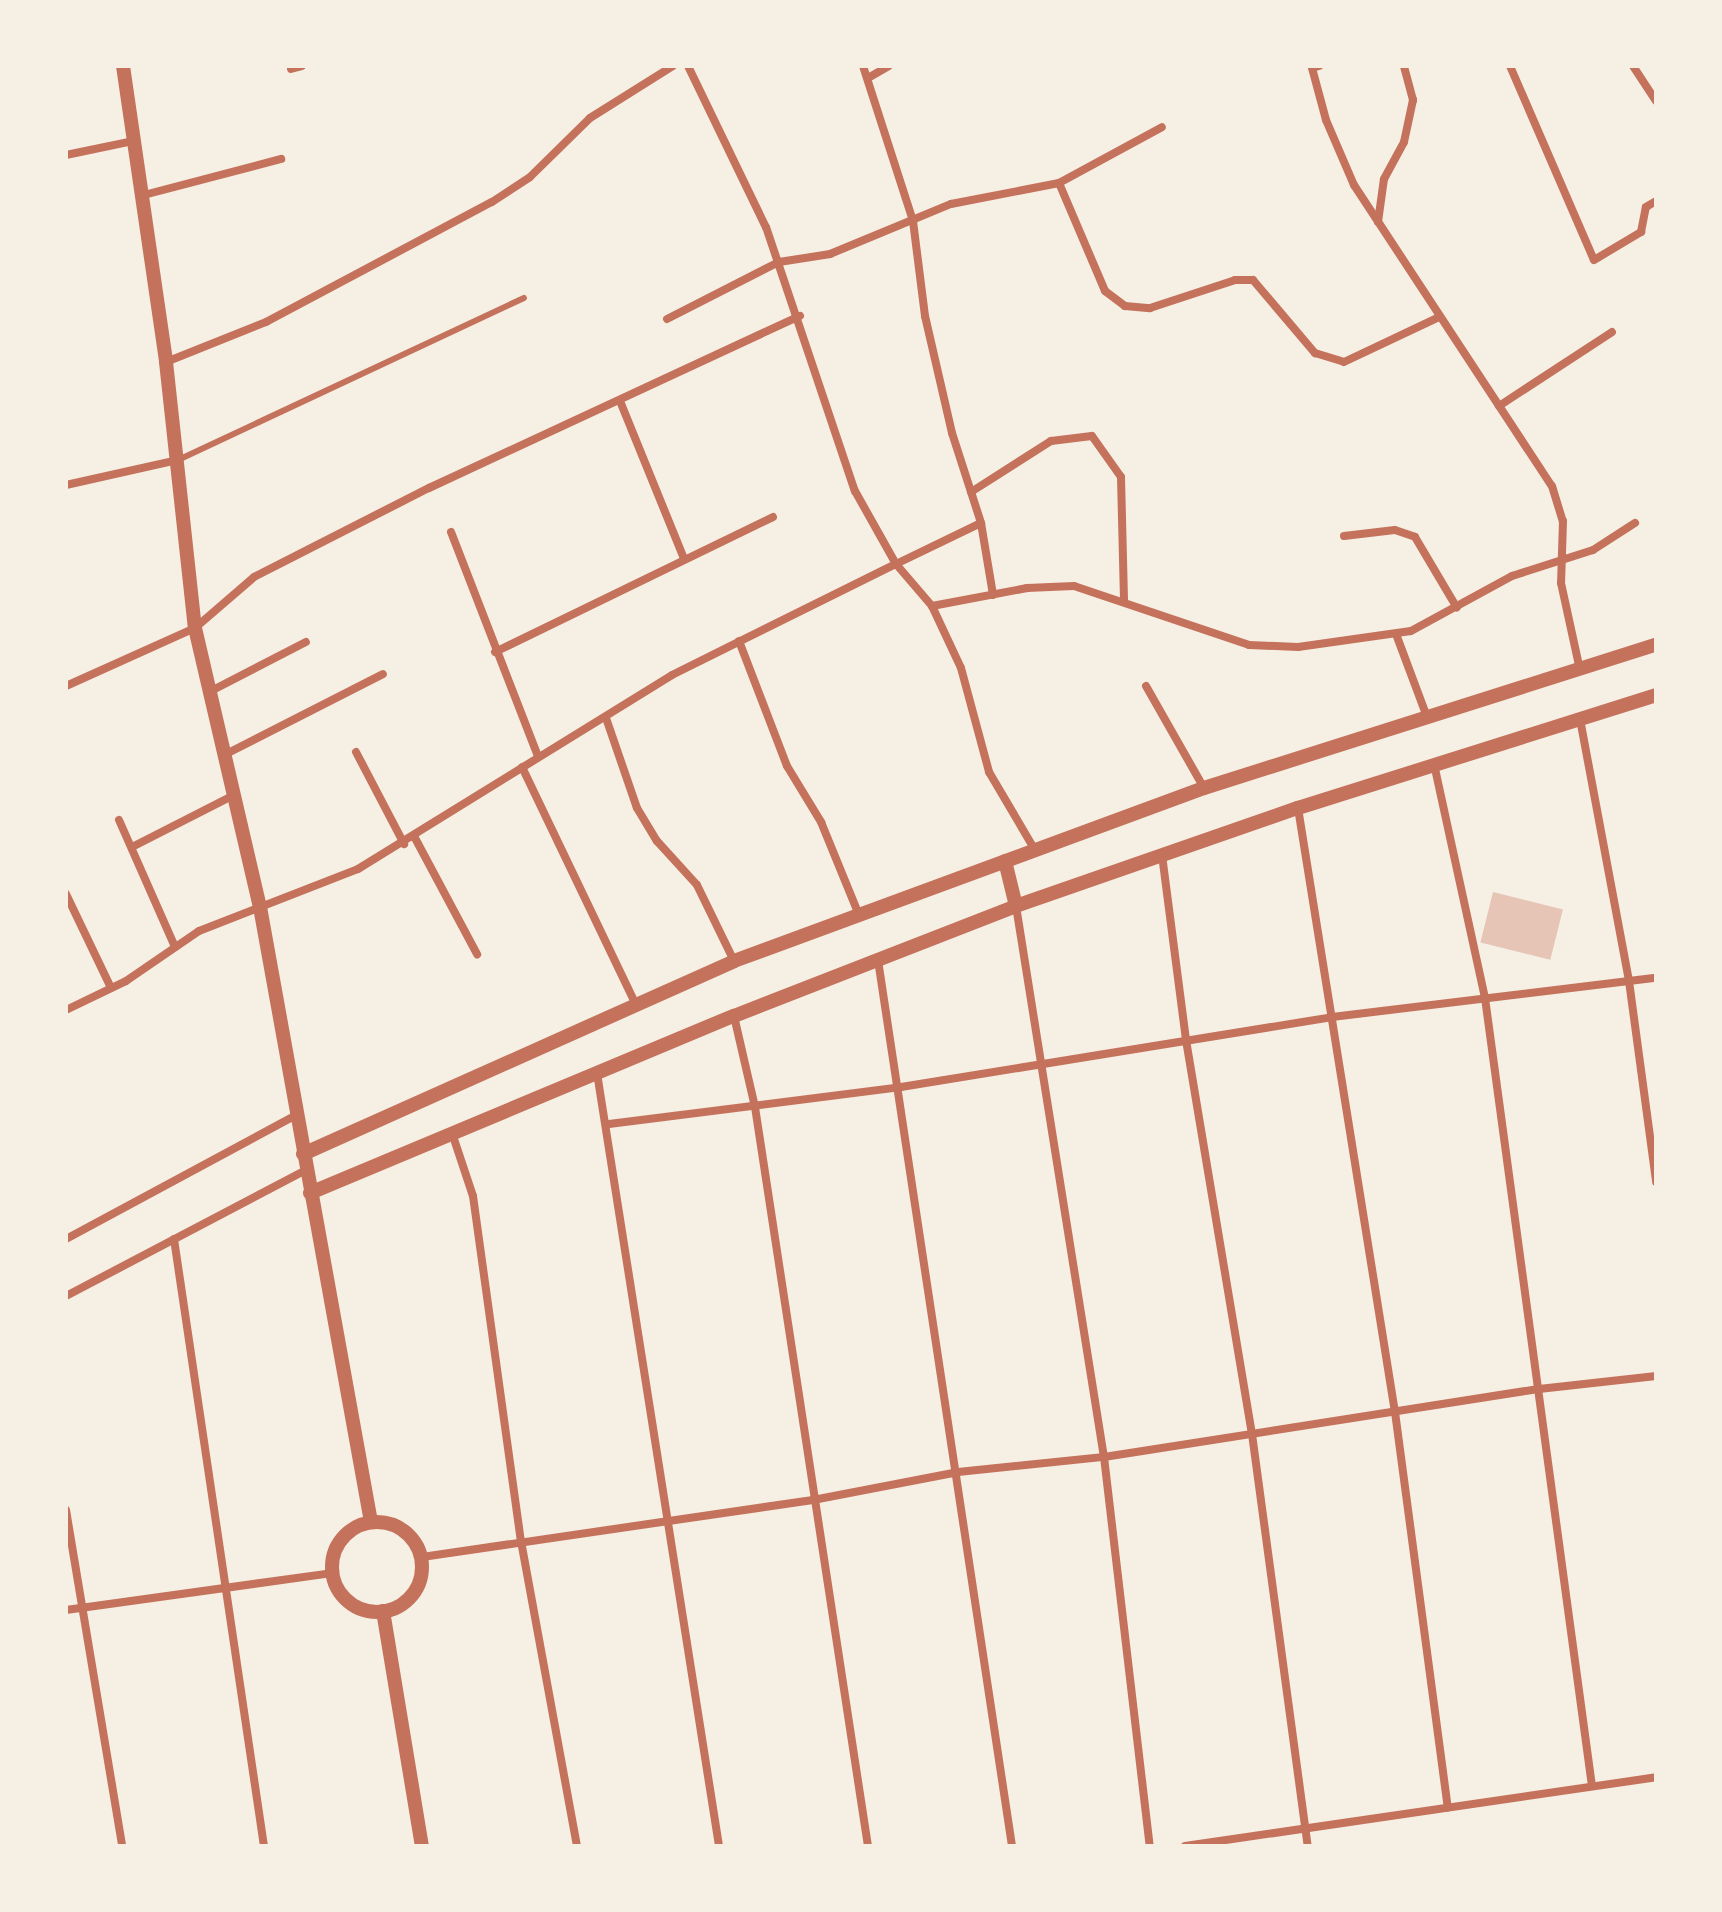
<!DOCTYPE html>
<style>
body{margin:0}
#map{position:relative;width:1722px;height:1912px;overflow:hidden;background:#f6efe4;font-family:Quicksand,sans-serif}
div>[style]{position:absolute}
.building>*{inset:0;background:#e6c5b7;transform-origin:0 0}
.service>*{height:6px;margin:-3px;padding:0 3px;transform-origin:3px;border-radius:3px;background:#c5725c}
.minor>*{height:8px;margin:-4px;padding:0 4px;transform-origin:4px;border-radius:4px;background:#c5725c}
.tertiary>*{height:14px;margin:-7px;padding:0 7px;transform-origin:7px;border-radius:7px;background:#c5725c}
.tertiary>.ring{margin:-7px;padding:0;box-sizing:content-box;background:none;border:14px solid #c5725c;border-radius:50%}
span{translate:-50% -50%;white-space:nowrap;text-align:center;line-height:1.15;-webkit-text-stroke:7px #f6efe4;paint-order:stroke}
.frame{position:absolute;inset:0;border:68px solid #f6efe4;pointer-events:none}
</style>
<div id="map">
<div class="building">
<div style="left:1493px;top:892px;width:72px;height:52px;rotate:14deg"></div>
</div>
<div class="service">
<div style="left:178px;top:460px;width:382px;rotate:-25.1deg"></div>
</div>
<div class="minor">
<div style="left:688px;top:66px;width:179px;rotate:64.2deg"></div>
<div style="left:766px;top:227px;width:279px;rotate:71.4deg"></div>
<div style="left:855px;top:491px;width:84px;rotate:60.7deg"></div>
<div style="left:896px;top:564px;width:94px;rotate:-25.8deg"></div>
<div style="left:863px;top:66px;width:163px;rotate:72.1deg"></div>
<div style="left:913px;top:221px;width:96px;rotate:82.8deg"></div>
<div style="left:925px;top:316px;width:120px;rotate:77deg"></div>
<div style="left:952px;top:433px;width:95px;rotate:72.1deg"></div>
<div style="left:981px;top:523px;width:73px;rotate:80.5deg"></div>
<div style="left:1319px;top:66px;width:7px;rotate:164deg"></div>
<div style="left:1312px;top:68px;width:54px;rotate:74.9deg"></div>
<div style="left:1326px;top:120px;width:71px;rotate:66.7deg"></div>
<div style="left:1354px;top:185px;width:360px;rotate:56.7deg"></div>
<div style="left:1552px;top:486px;width:37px;rotate:73deg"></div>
<div style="left:1563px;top:521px;width:62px;rotate:91.8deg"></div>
<div style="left:1561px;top:583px;width:89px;rotate:77.7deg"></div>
<div style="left:1510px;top:66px;width:211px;rotate:66.6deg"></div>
<div style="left:1594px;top:260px;width:55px;rotate:-30.8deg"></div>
<div style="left:1641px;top:232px;width:25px;rotate:-79deg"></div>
<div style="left:1646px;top:207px;width:12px;rotate:-31deg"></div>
<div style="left:1633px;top:66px;width:42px;rotate:56.7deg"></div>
<div style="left:291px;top:69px;width:11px;rotate:-15deg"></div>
<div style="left:868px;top:78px;width:24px;rotate:-30deg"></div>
<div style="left:66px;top:155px;width:68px;rotate:-11.8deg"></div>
<div style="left:1059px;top:183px;width:117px;rotate:-28.5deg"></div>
<div style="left:140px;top:196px;width:146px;rotate:-14.7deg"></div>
<div style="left:1378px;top:222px;width:43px;rotate:-82.1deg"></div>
<div style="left:1384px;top:179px;width:42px;rotate:-61.6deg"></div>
<div style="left:1404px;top:142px;width:43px;rotate:-77.9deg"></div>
<div style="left:1413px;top:100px;width:35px;rotate:-105deg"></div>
<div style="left:667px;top:319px;width:126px;rotate:-27deg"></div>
<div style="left:779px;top:262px;width:52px;rotate:-8.9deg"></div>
<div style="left:830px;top:254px;width:131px;rotate:-22.5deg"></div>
<div style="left:951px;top:204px;width:110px;rotate:-11deg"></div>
<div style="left:1059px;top:183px;width:117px;rotate:66.9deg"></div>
<div style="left:1105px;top:291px;width:25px;rotate:37deg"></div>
<div style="left:1125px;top:306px;width:25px;rotate:5deg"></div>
<div style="left:1150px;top:308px;width:89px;rotate:-18.2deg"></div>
<div style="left:1235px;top:280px;width:18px"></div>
<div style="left:1253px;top:280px;width:96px;rotate:49.7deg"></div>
<div style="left:1315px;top:353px;width:30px;rotate:17deg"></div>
<div style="left:1344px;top:362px;width:105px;rotate:-25.3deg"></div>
<div style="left:166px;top:362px;width:108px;rotate:-21.8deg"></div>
<div style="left:266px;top:322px;width:256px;rotate:-28deg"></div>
<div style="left:492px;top:202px;width:45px;rotate:-33.3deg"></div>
<div style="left:530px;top:177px;width:84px;rotate:-44.5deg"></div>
<div style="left:590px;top:118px;width:98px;rotate:-32.1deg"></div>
<div style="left:620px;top:401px;width:170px;rotate:67.9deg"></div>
<div style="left:1499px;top:406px;width:135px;rotate:-33.2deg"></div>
<div style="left:66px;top:485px;width:115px;rotate:-12.6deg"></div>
<div style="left:971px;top:492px;width:95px;rotate:-32.5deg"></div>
<div style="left:1051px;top:441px;width:41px;rotate:-7deg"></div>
<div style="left:1092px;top:436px;width:50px;rotate:54.7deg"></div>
<div style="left:1121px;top:477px;width:124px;rotate:88.6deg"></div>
<div style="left:451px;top:532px;width:240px;rotate:68.8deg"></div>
<div style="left:1344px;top:536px;width:51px;rotate:-6.7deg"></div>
<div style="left:1395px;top:530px;width:21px;rotate:19deg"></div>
<div style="left:1415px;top:537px;width:82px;rotate:59.4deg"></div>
<div style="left:932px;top:606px;width:68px;rotate:64.9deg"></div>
<div style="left:961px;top:668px;width:108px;rotate:74.9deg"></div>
<div style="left:989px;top:772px;width:91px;rotate:59.5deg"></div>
<div style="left:1396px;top:634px;width:89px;rotate:69.5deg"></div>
<div style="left:739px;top:641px;width:134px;rotate:69deg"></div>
<div style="left:787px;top:766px;width:66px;rotate:58.7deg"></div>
<div style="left:821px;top:822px;width:100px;rotate:67.8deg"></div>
<div style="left:495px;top:652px;width:309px;rotate:-25.9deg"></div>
<div style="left:66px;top:686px;width:141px;rotate:-24.2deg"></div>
<div style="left:195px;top:628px;width:78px;rotate:-40.8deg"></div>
<div style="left:254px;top:577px;width:196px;rotate:-27deg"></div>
<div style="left:429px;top:488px;width:409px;rotate:-24.9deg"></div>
<div style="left:1146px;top:686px;width:117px;rotate:60.4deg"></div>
<div style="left:209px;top:692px;width:109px;rotate:-27.3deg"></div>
<div style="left:606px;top:718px;width:95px;rotate:71deg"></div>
<div style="left:637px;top:808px;width:39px;rotate:59deg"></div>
<div style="left:657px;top:841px;width:59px;rotate:47.7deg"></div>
<div style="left:697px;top:885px;width:85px;rotate:64deg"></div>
<div style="left:1580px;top:719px;width:267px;rotate:79.4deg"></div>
<div style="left:1629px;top:981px;width:203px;rotate:82.3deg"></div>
<div style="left:356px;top:752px;width:104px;rotate:62.4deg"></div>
<div style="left:226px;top:754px;width:176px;rotate:-27deg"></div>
<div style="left:1434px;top:764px;width:239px;rotate:77.7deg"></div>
<div style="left:1485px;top:998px;width:795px;rotate:82.27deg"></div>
<div style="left:522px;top:767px;width:264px;rotate:64.4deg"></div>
<div style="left:1298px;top:808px;width:612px;rotate:80.88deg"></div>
<div style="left:1395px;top:1412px;width:399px;rotate:82.4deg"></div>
<div style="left:119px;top:820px;width:139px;rotate:66.2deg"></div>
<div style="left:415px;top:838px;width:132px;rotate:61.9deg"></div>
<div style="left:134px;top:846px;width:114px;rotate:-27deg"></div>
<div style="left:1162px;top:855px;width:187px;rotate:82.6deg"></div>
<div style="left:1186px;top:1040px;width:399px;rotate:80.5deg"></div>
<div style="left:1252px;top:1434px;width:416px;rotate:82.3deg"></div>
<div style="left:66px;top:894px;width:104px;rotate:64.4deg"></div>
<div style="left:1016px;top:906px;width:558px;rotate:80.93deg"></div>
<div style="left:1104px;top:1457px;width:392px;rotate:83.3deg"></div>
<div style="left:878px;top:960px;width:896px;rotate:81.4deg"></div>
<div style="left:66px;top:1010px;width:67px;rotate:-25.8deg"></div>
<div style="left:126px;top:981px;width:88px;rotate:-34.4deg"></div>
<div style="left:199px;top:931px;width:171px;rotate:-21.3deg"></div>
<div style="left:358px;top:869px;width:369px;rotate:-31.7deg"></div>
<div style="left:672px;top:675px;width:250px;rotate:-26.4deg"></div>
<div style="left:896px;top:564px;width:55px;rotate:49.4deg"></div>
<div style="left:932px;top:606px;width:97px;rotate:-10.7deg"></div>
<div style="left:1027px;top:588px;width:47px;rotate:-2.4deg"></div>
<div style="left:1074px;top:586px;width:185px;rotate:18.6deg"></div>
<div style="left:1249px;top:645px;width:49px;rotate:2.3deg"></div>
<div style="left:1298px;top:647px;width:114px;rotate:-8.1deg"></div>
<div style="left:1411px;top:631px;width:115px;rotate:-28.6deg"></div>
<div style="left:1512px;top:576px;width:85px;rotate:-17.8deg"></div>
<div style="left:1593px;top:550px;width:50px;rotate:-32.7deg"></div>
<div style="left:734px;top:1016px;width:93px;rotate:77deg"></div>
<div style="left:755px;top:1107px;width:748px;rotate:81.31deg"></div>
<div style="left:597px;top:1073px;width:783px;rotate:81.03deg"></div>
<div style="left:609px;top:1124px;width:294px;rotate:-7.2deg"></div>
<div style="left:901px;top:1087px;width:437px;rotate:-9.2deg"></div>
<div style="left:1332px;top:1017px;width:326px;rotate:-6.9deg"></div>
<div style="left:452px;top:1133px;width:66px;rotate:71.6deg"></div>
<div style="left:473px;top:1196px;width:348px;rotate:82.1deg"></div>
<div style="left:521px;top:1541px;width:310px;rotate:79.6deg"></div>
<div style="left:66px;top:1239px;width:261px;rotate:-28.3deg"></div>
<div style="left:174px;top:1239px;width:614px;rotate:81.57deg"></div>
<div style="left:66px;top:1296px;width:271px;rotate:-27.7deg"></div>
<div style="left:66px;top:1510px;width:341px;rotate:80.5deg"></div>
<div style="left:422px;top:1557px;width:395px;rotate:-8.3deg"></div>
<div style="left:813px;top:1500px;width:148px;rotate:-10.9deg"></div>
<div style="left:958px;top:1472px;width:147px;rotate:-5.9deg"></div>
<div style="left:1104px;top:1457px;width:440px;rotate:-8.9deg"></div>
<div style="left:1539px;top:1389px;width:118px;rotate:-6.3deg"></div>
<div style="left:66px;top:1610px;width:270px;rotate:-7.9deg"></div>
<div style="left:1185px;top:1846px;width:476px;rotate:-8.3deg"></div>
</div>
<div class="tertiary">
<div style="left:123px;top:66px;width:299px;rotate:81.7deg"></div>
<div style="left:166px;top:362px;width:268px;rotate:83.8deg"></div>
<div style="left:195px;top:628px;width:286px;rotate:76.9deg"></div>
<div style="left:260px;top:907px;width:625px;rotate:79.77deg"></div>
<div style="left:1005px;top:861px;width:46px;rotate:76.3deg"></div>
<div style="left:303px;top:1154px;width:472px;rotate:-24.1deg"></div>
<div style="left:734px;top:961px;width:501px;rotate:-20.21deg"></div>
<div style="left:1204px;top:788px;width:474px;rotate:-17.6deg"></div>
<div style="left:310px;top:1193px;width:459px;rotate:-22.7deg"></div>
<div style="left:734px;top:1016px;width:303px;rotate:-21.3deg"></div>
<div style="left:1016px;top:906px;width:299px;rotate:-19.2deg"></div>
<div style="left:1298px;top:808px;width:375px;rotate:-17.5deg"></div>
<div class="ring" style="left:332px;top:1522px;width:76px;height:76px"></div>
<div style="left:383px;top:1611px;width:238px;rotate:80.6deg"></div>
</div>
<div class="frame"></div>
</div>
